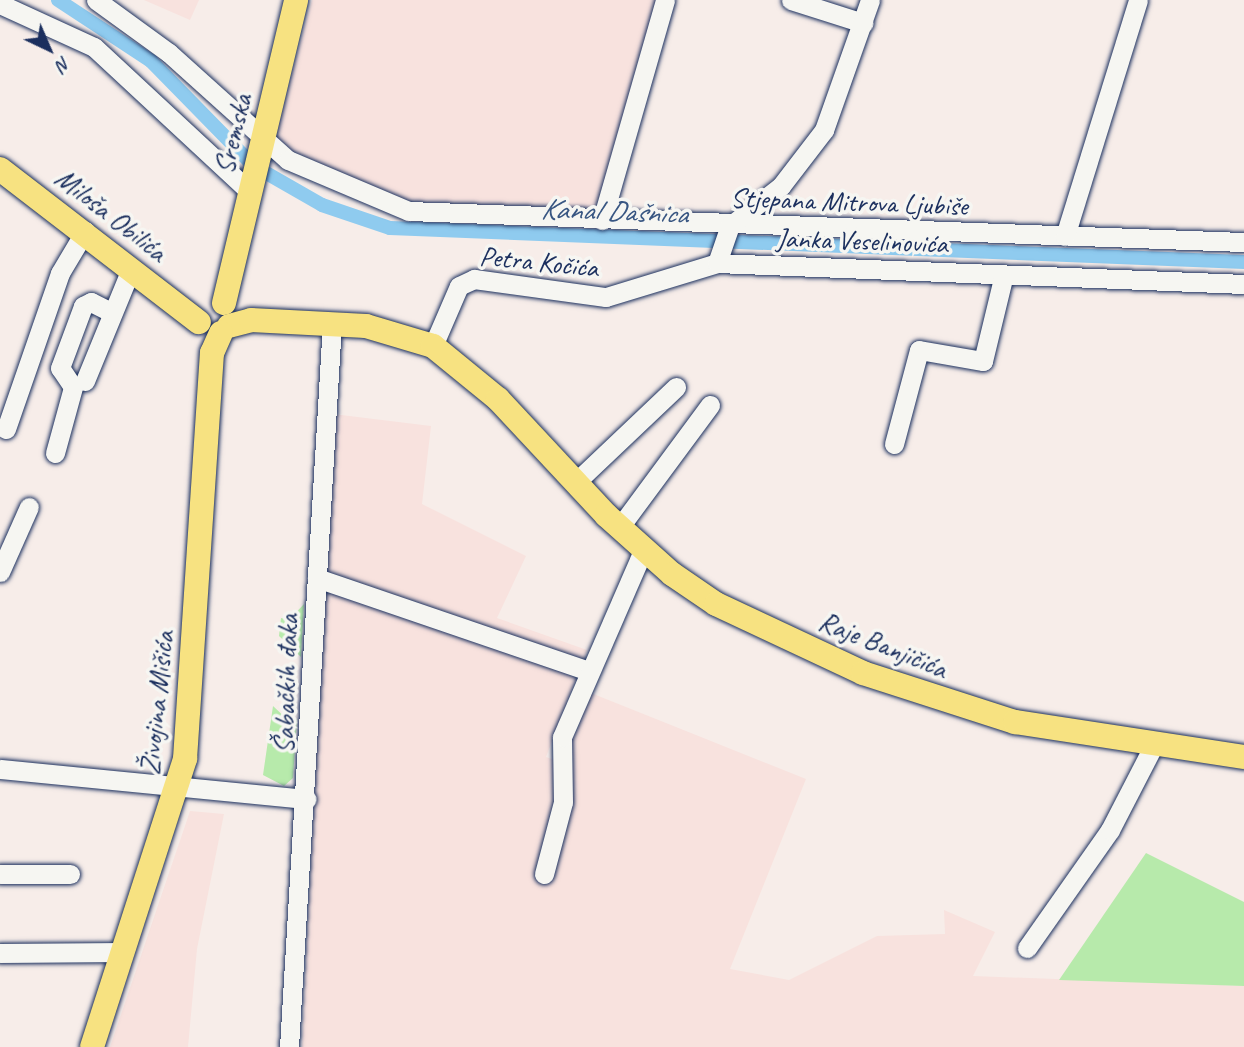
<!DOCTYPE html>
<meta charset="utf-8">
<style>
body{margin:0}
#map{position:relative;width:1244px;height:1047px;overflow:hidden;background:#f7ede9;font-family:Caveat,sans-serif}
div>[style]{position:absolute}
.built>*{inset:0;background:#f8e2de}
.green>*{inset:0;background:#b7eaab}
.canal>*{height:14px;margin:-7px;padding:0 7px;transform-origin:7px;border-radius:7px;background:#8fcbef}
.roads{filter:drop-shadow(0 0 2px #1b2f5e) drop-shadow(0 0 2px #1b2f5e)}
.minor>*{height:19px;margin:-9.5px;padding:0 9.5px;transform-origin:9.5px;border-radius:9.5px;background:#f6f6f2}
.major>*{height:24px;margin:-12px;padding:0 12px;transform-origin:12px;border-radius:12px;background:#f7e281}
span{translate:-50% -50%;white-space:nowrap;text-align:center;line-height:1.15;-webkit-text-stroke:7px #f6f6f2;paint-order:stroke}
.street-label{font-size:28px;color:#1b2f5e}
.water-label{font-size:30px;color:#385682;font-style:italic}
.north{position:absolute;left:14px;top:14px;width:70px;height:70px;-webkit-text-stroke:5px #f6f6f2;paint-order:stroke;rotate:136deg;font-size:19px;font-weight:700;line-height:28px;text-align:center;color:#1b2f5e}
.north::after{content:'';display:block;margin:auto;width:24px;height:32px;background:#1b2f5e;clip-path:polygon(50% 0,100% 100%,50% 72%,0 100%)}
</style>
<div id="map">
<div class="built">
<div style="clip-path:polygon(144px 0,199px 0,190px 20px)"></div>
<div style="clip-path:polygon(312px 0,660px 0,597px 216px,415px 203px,320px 171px,274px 140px)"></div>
<div style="clip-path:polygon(333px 414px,431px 426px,422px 504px,526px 556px,497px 618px,587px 650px,546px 757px,563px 763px,591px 693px,806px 779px,730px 969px,789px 980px,877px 936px,945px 934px,944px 910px,995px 932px,973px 976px,1244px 986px,1244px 1047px,302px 1047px)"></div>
<div style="clip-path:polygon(190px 811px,224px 814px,197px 949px,188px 1047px,110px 1047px)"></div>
</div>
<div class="green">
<div style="clip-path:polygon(304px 604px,301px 657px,279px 636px,281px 618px,289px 620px)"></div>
<div style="clip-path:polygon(273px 706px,289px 721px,297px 719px,293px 778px,284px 786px,263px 775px)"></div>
<div style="clip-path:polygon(1146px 853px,1244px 902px,1244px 986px,1059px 980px)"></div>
</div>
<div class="canal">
<div style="left:58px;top:0;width:111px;rotate:33.3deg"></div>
<div style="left:151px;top:61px;width:147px;rotate:45.6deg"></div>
<div style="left:254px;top:166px;width:78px;rotate:29.8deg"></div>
<div style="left:322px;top:205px;width:72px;rotate:18.7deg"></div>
<div style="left:390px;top:228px;width:855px;rotate:2.28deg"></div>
</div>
<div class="roads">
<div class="minor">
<div style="left:96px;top:0;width:90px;rotate:36deg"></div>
<div style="left:169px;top:53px;width:160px;rotate:42deg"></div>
<div style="left:288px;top:160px;width:131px;rotate:22.9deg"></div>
<div style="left:409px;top:211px;width:836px;rotate:2.13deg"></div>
<div style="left:791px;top:0;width:76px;rotate:17.7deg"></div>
<div style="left:0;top:4px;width:103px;rotate:24.6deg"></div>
<div style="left:94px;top:47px;width:212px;rotate:42.9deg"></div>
<div style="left:602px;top:220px;width:229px;rotate:-74deg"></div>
<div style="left:1065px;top:236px;width:247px;rotate:-72.8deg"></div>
<div style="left:717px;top:263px;width:39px;rotate:-71deg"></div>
<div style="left:730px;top:226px;width:65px;rotate:-38.1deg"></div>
<div style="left:781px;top:186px;width:71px;rotate:-52.5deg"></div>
<div style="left:824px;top:130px;width:138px;rotate:-70.5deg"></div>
<div style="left:433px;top:346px;width:65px;rotate:-66.6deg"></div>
<div style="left:459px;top:286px;width:17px;rotate:-25deg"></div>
<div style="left:474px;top:279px;width:133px;rotate:7.8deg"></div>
<div style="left:606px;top:297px;width:116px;rotate:-17deg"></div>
<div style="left:717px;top:263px;width:527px;rotate:2.28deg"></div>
<div style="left:85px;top:381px;width:121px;rotate:-67.7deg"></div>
<div style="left:6px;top:429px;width:165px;rotate:-70.9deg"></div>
<div style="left:60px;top:273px;width:49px;rotate:-59.2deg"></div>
<div style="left:894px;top:444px;width:97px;rotate:-75.1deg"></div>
<div style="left:919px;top:350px;width:65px;rotate:9.8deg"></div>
<div style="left:983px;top:361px;width:89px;rotate:-76.4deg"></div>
<div style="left:55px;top:453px;width:68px;rotate:-74.7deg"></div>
<div style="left:73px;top:387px;width:23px;rotate:-124deg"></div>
<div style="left:60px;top:368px;width:66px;rotate:-69.6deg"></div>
<div style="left:83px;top:306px;width:9px;rotate:-27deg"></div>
<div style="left:91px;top:302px;width:20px;rotate:27deg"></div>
<div style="left:576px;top:482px;width:138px;rotate:-43.5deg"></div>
<div style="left:619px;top:528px;width:153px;rotate:-53.5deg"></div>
<div style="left:0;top:572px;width:71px;rotate:-66deg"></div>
<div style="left:317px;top:578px;width:287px;rotate:18.9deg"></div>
<div style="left:0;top:769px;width:308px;rotate:5.6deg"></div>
<div style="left:0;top:874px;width:70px"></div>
<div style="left:544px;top:874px;width:74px;rotate:-75.2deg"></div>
<div style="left:563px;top:802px;width:65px;rotate:-90.9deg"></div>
<div style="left:562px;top:737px;width:203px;rotate:-66.5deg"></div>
<div style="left:1027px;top:948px;width:144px;rotate:-54.9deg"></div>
<div style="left:1110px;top:830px;width:98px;rotate:-62.7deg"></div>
<div style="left:0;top:953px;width:124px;rotate:-0.5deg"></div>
<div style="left:289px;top:1047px;width:725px;rotate:-86.6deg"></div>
</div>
<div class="major">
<div style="left:0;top:169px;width:251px;rotate:37.6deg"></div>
<div style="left:224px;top:303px;width:311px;rotate:-76.6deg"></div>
<div style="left:229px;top:326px;width:23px;rotate:-15deg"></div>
<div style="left:251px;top:320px;width:115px;rotate:3deg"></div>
<div style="left:366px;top:326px;width:70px;rotate:16.6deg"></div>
<div style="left:433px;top:346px;width:84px;rotate:39.2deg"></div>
<div style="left:498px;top:399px;width:158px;rotate:47deg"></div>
<div style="left:606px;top:515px;width:89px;rotate:41.8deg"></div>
<div style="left:672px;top:574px;width:53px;rotate:34.3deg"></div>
<div style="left:716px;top:604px;width:162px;rotate:25.1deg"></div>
<div style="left:863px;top:673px;width:160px;rotate:17.9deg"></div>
<div style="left:1015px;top:722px;width:232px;rotate:8.7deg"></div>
<div style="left:92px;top:1047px;width:303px;rotate:-72.1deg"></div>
<div style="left:185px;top:759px;width:407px;rotate:-86.2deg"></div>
<div style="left:212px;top:353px;width:22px;rotate:-66deg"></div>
</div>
</div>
<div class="street-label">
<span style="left:233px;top:134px;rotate:-76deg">Sremska</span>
<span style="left:849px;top:202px;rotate:2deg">Stjepana Mitrova Ljubiše</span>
<span style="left:111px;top:215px;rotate:38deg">Miloša Obilića</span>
<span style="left:862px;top:241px;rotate:2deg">Janka Veselinovića</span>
<span style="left:539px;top:262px;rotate:6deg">Petra Kočića</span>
<span style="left:883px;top:645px;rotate:22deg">Raje Banjičića</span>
<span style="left:286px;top:684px;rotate:-88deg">Šabačkih đaka</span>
<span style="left:157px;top:703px;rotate:-84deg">Živojina Mišića</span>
</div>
<div class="water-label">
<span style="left:614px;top:211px;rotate:2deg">Kanal Dašnica</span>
</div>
<div class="north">N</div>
</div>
